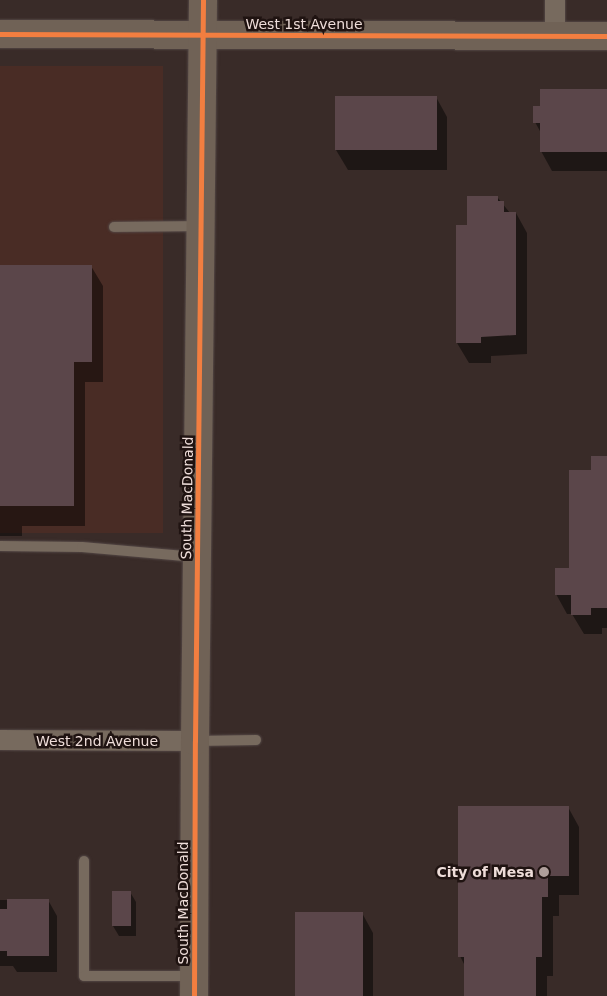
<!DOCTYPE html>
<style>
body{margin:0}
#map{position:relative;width:607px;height:996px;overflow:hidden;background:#392b28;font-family:"DejaVu Sans",sans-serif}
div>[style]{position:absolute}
.built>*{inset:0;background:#492c25;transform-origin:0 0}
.shadow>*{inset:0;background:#0007}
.building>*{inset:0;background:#5b464a;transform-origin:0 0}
.roads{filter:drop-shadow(0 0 1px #544846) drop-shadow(0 0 1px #544846)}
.lane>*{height:10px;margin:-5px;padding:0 5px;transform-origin:5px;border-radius:5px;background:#776a5e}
.street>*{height:20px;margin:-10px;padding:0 10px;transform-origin:10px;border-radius:10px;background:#776a5e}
.secondary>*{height:28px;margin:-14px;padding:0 14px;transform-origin:14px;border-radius:14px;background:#706256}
.cycleway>*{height:5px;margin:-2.5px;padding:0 2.5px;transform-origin:2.5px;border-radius:2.5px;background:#f27e40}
.dots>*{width:14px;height:14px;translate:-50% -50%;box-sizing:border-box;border:2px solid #1f1311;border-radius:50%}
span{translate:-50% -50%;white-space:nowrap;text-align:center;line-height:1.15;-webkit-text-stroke:5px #1f1311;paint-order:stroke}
.street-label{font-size:14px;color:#eeddd9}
.poi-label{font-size:14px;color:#eeddd9;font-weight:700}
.right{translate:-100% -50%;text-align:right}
</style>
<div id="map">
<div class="built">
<div style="left:0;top:66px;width:163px;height:467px"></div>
</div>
<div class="shadow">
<div style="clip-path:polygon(607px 91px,607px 171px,552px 171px,541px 151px,541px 133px,535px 122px)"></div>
<div style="clip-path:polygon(436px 97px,447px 117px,447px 170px,348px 170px,336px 150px)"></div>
<div style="clip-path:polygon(498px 198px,510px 213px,516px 213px,527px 233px,527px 354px,491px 356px,491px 363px,469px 363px,457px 343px,457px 226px,468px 226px)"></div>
<div style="clip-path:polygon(0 266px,91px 266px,103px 286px,103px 382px,85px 382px,85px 526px,22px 526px,22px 536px,0 536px)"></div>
<div style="clip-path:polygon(607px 457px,607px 628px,602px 628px,602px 634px,584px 634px,572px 614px,567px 614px,556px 594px,570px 569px,592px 471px)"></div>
<div style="clip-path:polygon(568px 807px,579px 827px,579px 895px,559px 895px,559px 916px,553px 916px,553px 976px,547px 976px,547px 996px,465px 996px,465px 966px,460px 956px)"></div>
<div style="clip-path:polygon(130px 892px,136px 902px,136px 936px,119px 936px,113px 926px)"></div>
<div style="clip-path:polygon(0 900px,48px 900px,57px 916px,57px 972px,17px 972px,13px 966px,0 966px)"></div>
<div style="clip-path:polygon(362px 913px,373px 933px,373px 996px,297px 996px)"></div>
</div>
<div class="building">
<div style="clip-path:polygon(540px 89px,607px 89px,607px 152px,540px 152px,540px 123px,533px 123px,533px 106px,540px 106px)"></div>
<div style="left:335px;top:96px;width:102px;height:54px"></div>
<div style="clip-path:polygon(467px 196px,498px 196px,498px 201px,504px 201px,504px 212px,516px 212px,516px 335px,481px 337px,481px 343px,456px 343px,456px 225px,467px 225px)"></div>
<div style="clip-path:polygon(0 265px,92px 265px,92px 362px,74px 362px,74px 506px,0 506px)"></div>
<div style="clip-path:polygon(591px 456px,607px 456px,607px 608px,591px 608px,591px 615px,571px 615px,571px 595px,555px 595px,555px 568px,569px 568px,569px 470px,591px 470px)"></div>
<div style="clip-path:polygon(458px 806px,569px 806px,569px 876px,548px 876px,548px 897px,542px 897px,542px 957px,536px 957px,536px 996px,464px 996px,464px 957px,458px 957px)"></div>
<div style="left:112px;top:891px;width:19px;height:35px"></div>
<div style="clip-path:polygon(7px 899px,49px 899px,49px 956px,7px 956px,7px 951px,0 951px,0 909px,7px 909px)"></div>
<div style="left:295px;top:912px;width:68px;height:84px"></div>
</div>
<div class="roads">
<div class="lane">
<div style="left:114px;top:227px;width:86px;rotate:-0.7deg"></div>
<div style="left:0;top:546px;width:82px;rotate:0.7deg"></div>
<div style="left:82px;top:547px;width:114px;rotate:5deg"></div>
<div style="left:196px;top:741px;width:60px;rotate:-1deg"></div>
<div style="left:84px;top:861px;width:115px;rotate:90deg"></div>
<div style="left:84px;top:976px;width:109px"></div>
</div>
<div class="street">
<div style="left:555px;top:36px;width:36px;rotate:-90deg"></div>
<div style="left:0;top:740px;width:195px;rotate:0.3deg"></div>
</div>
<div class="secondary">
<div style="left:0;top:34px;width:607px;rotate:0.19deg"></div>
<div style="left:194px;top:996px;width:255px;rotate:-89.8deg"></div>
<div style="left:195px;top:741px;width:741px;rotate:-89.38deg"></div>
</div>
</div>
<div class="cycleway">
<div style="left:0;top:34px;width:607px;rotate:0.19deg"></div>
<div style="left:194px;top:996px;width:255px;rotate:-89.8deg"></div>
<div style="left:195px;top:741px;width:741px;rotate:-89.38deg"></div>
</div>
<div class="dots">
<div style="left:544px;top:872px;background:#af9f9b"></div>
</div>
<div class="street-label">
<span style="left:304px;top:24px">West 1st Avenue</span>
<span style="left:187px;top:498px;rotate:-89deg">South MacDonald</span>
<span style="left:97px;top:741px">West 2nd Avenue</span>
<span style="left:183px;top:903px;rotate:-90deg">South MacDonald</span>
</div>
<div class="poi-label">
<span class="right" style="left:534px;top:872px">City of Mesa</span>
</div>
</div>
